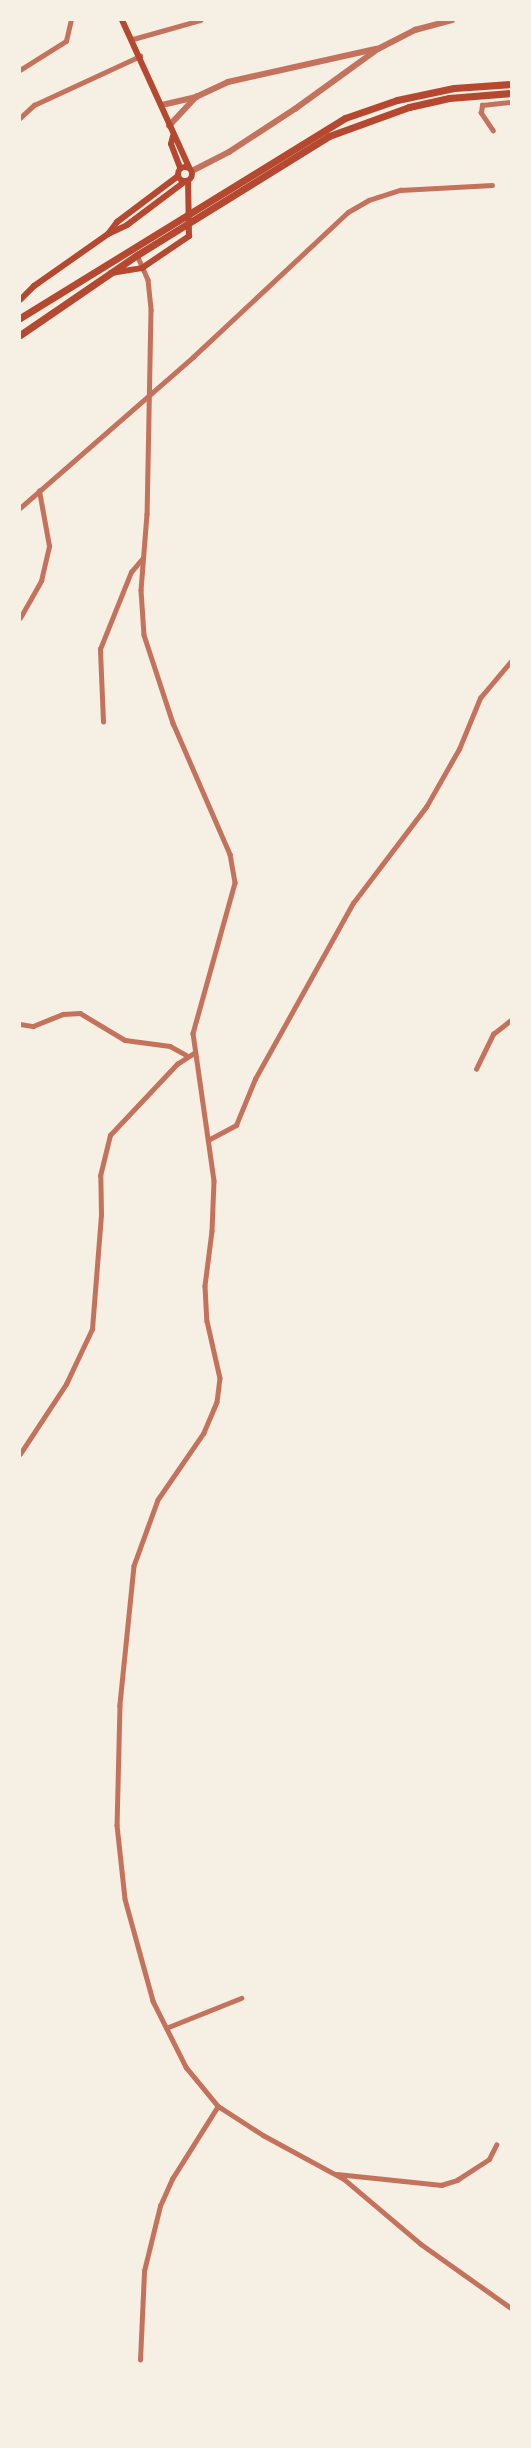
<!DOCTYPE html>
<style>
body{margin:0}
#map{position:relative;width:531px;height:2448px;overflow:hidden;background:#f6efe4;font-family:"Titillium Web",sans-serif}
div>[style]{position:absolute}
.minor>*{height:4.5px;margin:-2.25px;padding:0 2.25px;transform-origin:2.25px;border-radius:2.25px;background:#c5725c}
.tertiary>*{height:5.5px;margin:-2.75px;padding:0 2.75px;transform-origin:2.75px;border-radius:2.75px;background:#c5725c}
.secondary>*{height:6px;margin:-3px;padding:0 3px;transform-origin:3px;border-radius:3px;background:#b5482f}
.secondary>.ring{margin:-3px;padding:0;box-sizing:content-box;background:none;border:6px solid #b5482f;border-radius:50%}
.trunk>*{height:7px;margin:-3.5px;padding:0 3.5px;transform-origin:3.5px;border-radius:3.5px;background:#b5482f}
span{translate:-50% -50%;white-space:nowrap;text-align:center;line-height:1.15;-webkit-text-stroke:4px #f6efe4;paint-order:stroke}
.frame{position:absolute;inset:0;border:21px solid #f6efe4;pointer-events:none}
</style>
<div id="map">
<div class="minor">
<div style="left:133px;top:39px;width:70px;rotate:-15.8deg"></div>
<div style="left:20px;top:70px;width:54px;rotate:-32.2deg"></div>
<div style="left:66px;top:41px;width:22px;rotate:-77deg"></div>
<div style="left:20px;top:118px;width:19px;rotate:-43deg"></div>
<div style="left:34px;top:105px;width:117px;rotate:-24.8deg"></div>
<div style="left:493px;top:131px;width:22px;rotate:-124deg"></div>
<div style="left:481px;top:113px;width:8px;rotate:-83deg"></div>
<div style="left:482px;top:105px;width:29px;rotate:-6deg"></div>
<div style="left:137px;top:255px;width:27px;rotate:66deg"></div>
<div style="left:148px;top:280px;width:30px;rotate:84deg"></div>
<div style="left:151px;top:310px;width:204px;rotate:91.1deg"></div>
<div style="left:147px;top:514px;width:76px;rotate:94.5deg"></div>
<div style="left:141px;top:590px;width:45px;rotate:86.2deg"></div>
<div style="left:144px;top:635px;width:93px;rotate:71.8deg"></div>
<div style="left:173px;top:723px;width:143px;rotate:66.5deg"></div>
<div style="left:230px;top:854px;width:29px;rotate:80deg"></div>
<div style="left:235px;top:883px;width:156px;rotate:105.6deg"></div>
<div style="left:193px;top:1033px;width:149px;rotate:81.9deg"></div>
<div style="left:214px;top:1181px;width:50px;rotate:92.3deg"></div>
<div style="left:212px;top:1231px;width:55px;rotate:97.3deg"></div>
<div style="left:205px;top:1286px;width:35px;rotate:87deg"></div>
<div style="left:207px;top:1321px;width:58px;rotate:77.2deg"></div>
<div style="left:220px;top:1378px;width:24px;rotate:97deg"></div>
<div style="left:217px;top:1402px;width:34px;rotate:113deg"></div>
<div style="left:204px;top:1433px;width:81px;rotate:124.5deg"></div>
<div style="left:158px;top:1500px;width:70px;rotate:110deg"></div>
<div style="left:134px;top:1566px;width:140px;rotate:95.8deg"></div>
<div style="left:120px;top:1705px;width:120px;rotate:91.4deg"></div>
<div style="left:117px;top:1825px;width:74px;rotate:83.8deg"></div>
<div style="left:125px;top:1899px;width:106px;rotate:74.6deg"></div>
<div style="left:153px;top:2001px;width:74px;rotate:63.4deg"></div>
<div style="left:186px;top:2067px;width:50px;rotate:50.6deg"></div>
<div style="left:218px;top:2106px;width:54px;rotate:32.8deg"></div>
<div style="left:263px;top:2135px;width:92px;rotate:28.5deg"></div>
<div style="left:344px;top:2179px;width:101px;rotate:40.2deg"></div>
<div style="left:421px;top:2244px;width:110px;rotate:35.4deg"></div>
<div style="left:20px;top:508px;width:230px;rotate:-41.1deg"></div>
<div style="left:193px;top:357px;width:212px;rotate:-43.1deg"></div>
<div style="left:348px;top:212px;width:24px;rotate:-30deg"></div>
<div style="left:369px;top:200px;width:33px;rotate:-18deg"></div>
<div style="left:400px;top:190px;width:92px;rotate:-3.1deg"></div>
<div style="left:20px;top:618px;width:43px;rotate:-60.4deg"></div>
<div style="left:41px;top:581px;width:36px;rotate:-77deg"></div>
<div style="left:49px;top:546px;width:56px;rotate:-100.3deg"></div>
<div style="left:103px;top:722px;width:73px;rotate:-92.4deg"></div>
<div style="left:100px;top:649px;width:83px;rotate:-68.1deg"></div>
<div style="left:131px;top:572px;width:17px;rotate:-50deg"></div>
<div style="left:20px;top:1024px;width:13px;rotate:9deg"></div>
<div style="left:33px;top:1026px;width:32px;rotate:-22deg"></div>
<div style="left:63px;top:1014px;width:17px;rotate:-3deg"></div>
<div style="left:80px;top:1013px;width:52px;rotate:31deg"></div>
<div style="left:125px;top:1040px;width:45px;rotate:7.6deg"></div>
<div style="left:170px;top:1046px;width:18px;rotate:29deg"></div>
<div style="left:476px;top:1069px;width:39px;rotate:-64deg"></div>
<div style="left:493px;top:1034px;width:23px;rotate:-38deg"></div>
<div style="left:208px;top:1140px;width:32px;rotate:-28deg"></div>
<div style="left:236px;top:1125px;width:50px;rotate:-67.6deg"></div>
<div style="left:255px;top:1079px;width:201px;rotate:-60.9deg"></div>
<div style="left:353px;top:903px;width:121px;rotate:-52.8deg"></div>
<div style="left:426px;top:807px;width:67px;rotate:-60.4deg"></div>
<div style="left:459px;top:749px;width:55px;rotate:-67.6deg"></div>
<div style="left:480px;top:698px;width:48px;rotate:-50deg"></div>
<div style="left:20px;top:1454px;width:84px;rotate:-56.7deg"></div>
<div style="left:66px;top:1384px;width:61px;rotate:-64.7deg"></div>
<div style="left:92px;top:1329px;width:114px;rotate:-85.5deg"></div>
<div style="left:101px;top:1215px;width:39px;rotate:-91deg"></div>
<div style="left:100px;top:1176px;width:42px;rotate:-76.3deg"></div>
<div style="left:110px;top:1135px;width:98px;rotate:-46.7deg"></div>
<div style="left:177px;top:1064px;width:20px;rotate:-33deg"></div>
<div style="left:166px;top:2028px;width:81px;rotate:-21.8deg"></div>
<div style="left:337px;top:2174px;width:105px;rotate:6deg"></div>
<div style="left:441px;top:2185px;width:17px;rotate:-17deg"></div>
<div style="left:457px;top:2180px;width:38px;rotate:-33deg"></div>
<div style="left:489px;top:2159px;width:16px;rotate:-63deg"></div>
<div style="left:140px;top:2360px;width:89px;rotate:-87.4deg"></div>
<div style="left:144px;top:2271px;width:67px;rotate:-76.2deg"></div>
<div style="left:160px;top:2206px;width:30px;rotate:-66deg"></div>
<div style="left:172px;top:2179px;width:86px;rotate:-57.8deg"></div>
</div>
<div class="tertiary">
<div style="left:162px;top:105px;width:35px;rotate:-13deg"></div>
<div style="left:169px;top:126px;width:40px;rotate:-47deg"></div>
<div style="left:196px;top:97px;width:35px;rotate:-25deg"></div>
<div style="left:228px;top:82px;width:152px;rotate:-12.6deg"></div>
<div style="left:192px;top:171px;width:42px;rotate:-27.2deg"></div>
<div style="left:229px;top:152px;width:79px;rotate:-33.1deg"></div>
<div style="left:295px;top:109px;width:102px;rotate:-35.9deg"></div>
<div style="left:378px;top:49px;width:42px;rotate:-27.2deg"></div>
<div style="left:415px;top:30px;width:38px;rotate:-15deg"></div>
</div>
<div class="secondary">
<div style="left:122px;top:20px;width:162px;rotate:65.5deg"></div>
<div style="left:173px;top:136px;width:8px;rotate:104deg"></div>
<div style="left:171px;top:144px;width:26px;rotate:69deg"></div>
<div class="ring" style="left:178px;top:167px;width:8px;height:8px"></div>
<div style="left:108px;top:234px;width:15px;rotate:-53deg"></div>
<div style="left:117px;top:222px;width:76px;rotate:-37deg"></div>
<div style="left:111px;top:273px;width:31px;rotate:-9deg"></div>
<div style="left:142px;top:268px;width:57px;rotate:-34.2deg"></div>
<div style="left:189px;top:236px;width:55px;rotate:-91deg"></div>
<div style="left:20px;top:300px;width:20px;rotate:-45deg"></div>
<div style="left:34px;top:286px;width:90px;rotate:-35.1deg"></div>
<div style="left:108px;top:234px;width:21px;rotate:-25deg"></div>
<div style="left:127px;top:225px;width:71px;rotate:-37deg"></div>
</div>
<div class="trunk">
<div style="left:20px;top:318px;width:382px;rotate:-31.6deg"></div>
<div style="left:345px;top:118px;width:55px;rotate:-19.1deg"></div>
<div style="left:397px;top:100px;width:58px;rotate:-11.9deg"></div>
<div style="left:454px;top:88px;width:57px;rotate:-4deg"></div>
<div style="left:20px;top:335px;width:142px;rotate:-34.4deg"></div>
<div style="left:137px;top:255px;width:226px;rotate:-31.8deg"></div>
<div style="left:329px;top:136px;width:85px;rotate:-19.9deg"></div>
<div style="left:409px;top:107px;width:41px;rotate:-12.7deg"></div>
<div style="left:449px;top:98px;width:62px;rotate:-4.6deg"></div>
</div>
<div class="frame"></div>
</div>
